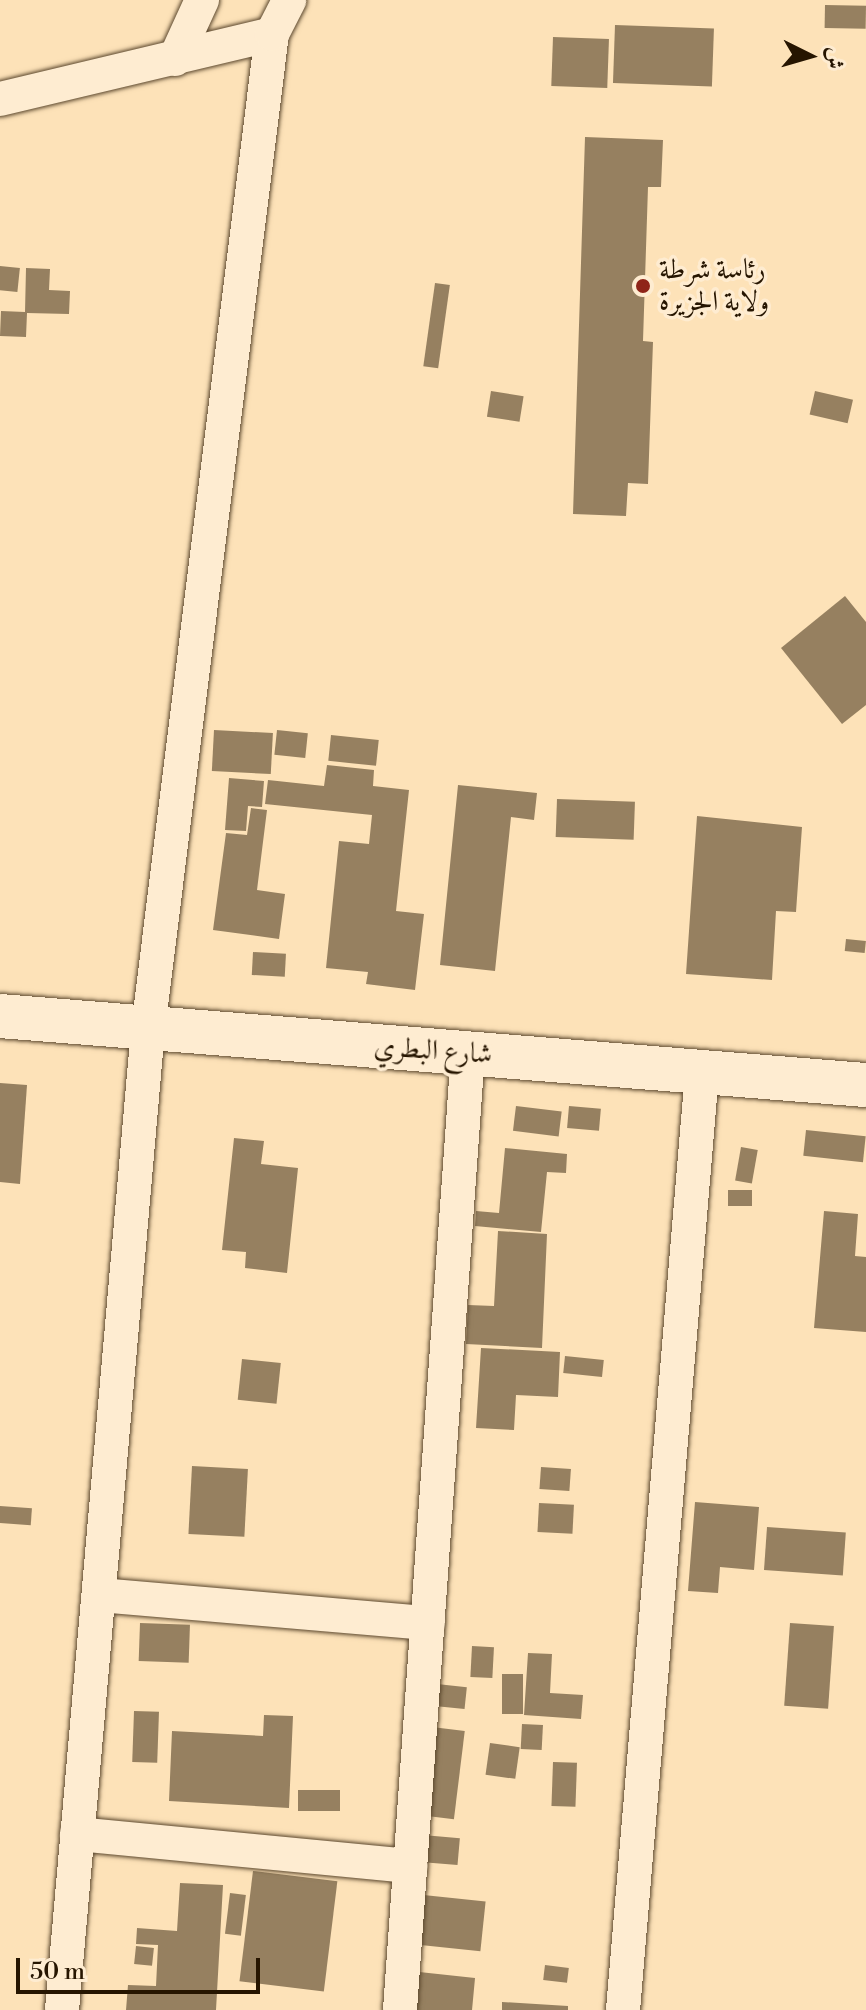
<!DOCTYPE html>
<meta charset="utf-8">
<style>
body{margin:0}
#map{position:relative;width:866px;height:2010px;overflow:hidden;background:#fde2b8;font-family:"Libre Bodoni",Amiri,serif}
div>[style]{position:absolute}
.building>*{inset:0;background:#968060;transform-origin:0 0}
.roads{filter:drop-shadow(0 0 2px #5c482e) drop-shadow(0 0 2px #5c482e)}
.street>*{height:34px;margin:-17px;padding:0 17px;transform-origin:17px;border-radius:17px;background:#feecd1}
.secondary>*{height:44px;margin:-22px;padding:0 22px;transform-origin:22px;border-radius:22px;background:#feecd1}
.dots>*{width:22px;height:22px;translate:-50% -50%;box-sizing:border-box;border:4px solid #feecd1;border-radius:50%}
span{translate:-50% -50%;white-space:nowrap;text-align:center;line-height:1.15;-webkit-text-stroke:7px #feecd1;paint-order:stroke}
.poi-label{font-size:28px;color:#261500}
.left{translate:0 -50%;text-align:left}
.street-label{font-size:28px;color:#261500}
.north{position:absolute;left:770px;top:16px;width:80px;height:80px;-webkit-text-stroke:6px #feecd1;paint-order:stroke;rotate:95deg;font-size:22px;font-weight:700;line-height:32px;text-align:center;color:#261500}
.north::after{content:'';display:block;margin:auto;width:28px;height:36px;background:#261500;clip-path:polygon(50% 0,100% 100%,50% 72%,0 100%)}
.scale{position:absolute;left:16px;top:1958px;width:244px;height:36px;box-sizing:border-box;border:4px solid #261500;border-top:0;padding-left:10px;font-size:24px;line-height:28px;white-space:nowrap;color:#261500;-webkit-text-stroke:6px #feecd1;paint-order:stroke}
</style>
<div id="map">
<div class="building">
<div style="left:825px;top:5px;width:41px;height:23px;rotate:1deg"></div>
<div style="left:615px;top:25px;width:99px;height:58px;rotate:2deg"></div>
<div style="left:553px;top:37px;width:56px;height:49px;rotate:2deg"></div>
<div style="clip-path:polygon(585px 137px,663px 140px,661px 187px,648px 187px,643px 341px,653px 342px,648px 484px,628px 483px,626px 516px,573px 514px)"></div>
<div style="left:0;top:266px;width:20px;height:24px;rotate:6deg"></div>
<div style="clip-path:polygon(26px 268px,50px 269px,49px 290px,70px 291px,69px 314px,27px 313px,26px 337px,0 336px,1px 311px,25px 312px)"></div>
<div style="left:435px;top:283px;width:15px;height:84px;rotate:8deg"></div>
<div style="left:491px;top:391px;width:33px;height:26px;rotate:9deg"></div>
<div style="left:815px;top:391px;width:39px;height:24px;rotate:13deg"></div>
<div style="clip-path:polygon(845px 596px,866px 622px,866px 705px,842px 724px,781px 648px)"></div>
<div style="left:214px;top:730px;width:59px;height:41px;rotate:3deg"></div>
<div style="left:277px;top:730px;width:31px;height:25px;rotate:6deg"></div>
<div style="left:331px;top:735px;width:48px;height:26px;rotate:6deg"></div>
<div style="clip-path:polygon(327px 765px,374px 770px,373px 786px,409px 790px,396px 911px,424px 914px,415px 990px,366px 984px,368px 972px,326px 968px,339px 841px,369px 844px,372px 815px,265px 804px,268px 780px,324px 786px)"></div>
<div style="clip-path:polygon(229px 778px,264px 781px,262px 807px,248px 806px,246px 831px,225px 830px)"></div>
<div style="clip-path:polygon(458px 785px,537px 793px,534px 820px,511px 817px,495px 971px,440px 965px)"></div>
<div style="left:557px;top:799px;width:78px;height:38px;rotate:2deg"></div>
<div style="clip-path:polygon(251px 808px,267px 810px,257px 890px,285px 894px,279px 939px,213px 930px,226px 833px,247px 835px)"></div>
<div style="clip-path:polygon(697px 816px,802px 827px,796px 912px,776px 911px,772px 980px,686px 974px)"></div>
<div style="left:846px;top:939px;width:20px;height:12px;rotate:6deg"></div>
<div style="left:253px;top:952px;width:33px;height:23px;rotate:3deg"></div>
<div style="clip-path:polygon(0 1083px,27px 1085px,20px 1184px,0 1182px)"></div>
<div style="left:516px;top:1106px;width:46px;height:25px;rotate:7deg"></div>
<div style="left:569px;top:1106px;width:32px;height:22px;rotate:5deg"></div>
<div style="left:806px;top:1130px;width:60px;height:26px;rotate:6deg"></div>
<div style="clip-path:polygon(234px 1138px,264px 1141px,261px 1164px,298px 1168px,287px 1273px,245px 1268px,246px 1252px,222px 1250px)"></div>
<div style="left:741px;top:1147px;width:17px;height:34px;rotate:10deg"></div>
<div style="clip-path:polygon(505px 1148px,567px 1154px,566px 1173px,547px 1172px,541px 1232px,475px 1226px,476px 1211px,499px 1213px)"></div>
<div style="left:728px;top:1190px;width:24px;height:16px"></div>
<div style="clip-path:polygon(824px 1211px,858px 1214px,855px 1256px,866px 1257px,866px 1332px,814px 1328px)"></div>
<div style="clip-path:polygon(498px 1231px,547px 1234px,542px 1348px,466px 1344px,468px 1305px,494px 1306px)"></div>
<div style="clip-path:polygon(481px 1348px,560px 1352px,558px 1397px,516px 1395px,514px 1430px,476px 1428px)"></div>
<div style="left:565px;top:1356px;width:39px;height:17px;rotate:6deg"></div>
<div style="left:242px;top:1359px;width:39px;height:41px;rotate:6deg"></div>
<div style="left:192px;top:1466px;width:56px;height:68px;rotate:3deg"></div>
<div style="left:541px;top:1467px;width:30px;height:22px;rotate:4deg"></div>
<div style="clip-path:polygon(695px 1502px,759px 1507px,754px 1570px,720px 1567px,718px 1593px,688px 1591px)"></div>
<div style="left:539px;top:1503px;width:35px;height:29px;rotate:3deg"></div>
<div style="left:0;top:1506px;width:32px;height:17px;rotate:4deg"></div>
<div style="left:767px;top:1527px;width:79px;height:43px;rotate:4deg"></div>
<div style="left:140px;top:1623px;width:50px;height:38px;rotate:2deg"></div>
<div style="left:790px;top:1623px;width:44px;height:83px;rotate:4deg"></div>
<div style="left:472px;top:1646px;width:22px;height:31px;rotate:3deg"></div>
<div style="clip-path:polygon(528px 1653px,552px 1654px,550px 1693px,583px 1695px,581px 1719px,524px 1715px)"></div>
<div style="left:502px;top:1674px;width:21px;height:40px"></div>
<div style="left:437px;top:1684px;width:30px;height:22px;rotate:6deg"></div>
<div style="left:134px;top:1711px;width:25px;height:51px;rotate:2deg"></div>
<div style="clip-path:polygon(264px 1715px,293px 1716px,289px 1808px,169px 1801px,172px 1731px,263px 1736px)"></div>
<div style="left:522px;top:1724px;width:21px;height:25px;rotate:3deg"></div>
<div style="left:432px;top:1727px;width:33px;height:89px;rotate:7deg"></div>
<div style="left:490px;top:1743px;width:30px;height:32px;rotate:8deg"></div>
<div style="left:553px;top:1762px;width:24px;height:44px;rotate:2deg"></div>
<div style="left:298px;top:1790px;width:42px;height:21px"></div>
<div style="left:423px;top:1835px;width:37px;height:27px;rotate:5deg"></div>
<div style="left:253px;top:1871px;width:85px;height:111px;rotate:7deg"></div>
<div style="clip-path:polygon(180px 1883px,223px 1885px,216px 2010px,126px 2010px,128px 1985px,156px 1986px,158px 1945px,136px 1944px,137px 1928px,177px 1931px)"></div>
<div style="left:230px;top:1893px;width:16px;height:41px;rotate:7deg"></div>
<div style="left:414px;top:1894px;width:72px;height:50px;rotate:6deg"></div>
<div style="left:136px;top:1946px;width:18px;height:18px;rotate:6deg"></div>
<div style="left:545px;top:1965px;width:24px;height:15px;rotate:7deg"></div>
<div style="clip-path:polygon(410px 1971px,475px 1978px,472px 2010px,406px 2010px)"></div>
<div style="clip-path:polygon(502px 2002px,568px 2006px,568px 2010px,502px 2010px)"></div>
</div>
<div class="roads">
<div class="street">
<div style="left:175px;top:59px;width:65px;rotate:-65.4deg"></div>
<div style="left:0;top:99px;width:280px;rotate:-13.4deg"></div>
<div style="left:99px;top:1595px;width:330px;rotate:4.9deg"></div>
<div style="left:77px;top:1834px;width:335px;rotate:5.5deg"></div>
<div style="left:62px;top:2010px;width:985px;rotate:-84.99deg"></div>
<div style="left:148px;top:1029px;width:1003px;rotate:-82.9deg"></div>
<div style="left:272px;top:34px;width:38px;rotate:-63deg"></div>
<div style="left:400px;top:2010px;width:959px;rotate:-85.94deg"></div>
<div style="left:623px;top:2010px;width:939px;rotate:-85.18deg"></div>
</div>
<div class="secondary">
<div style="left:0;top:1016px;width:869px;rotate:4.56deg"></div>
</div>
</div>
<div class="dots">
<div style="left:643px;top:286px;background:#8f2418"></div>
</div>
<div class="poi-label">
<span class="left" style="left:659px;top:286px">رئاسة شرطة<br>ولاية الجزيرة</span>
</div>
<div class="street-label">
<span style="left:433px;top:1051px;rotate:4deg">شارع البطري</span>
</div>
<div class="north">ش</div>
<div class="scale">50 m</div>
</div>
